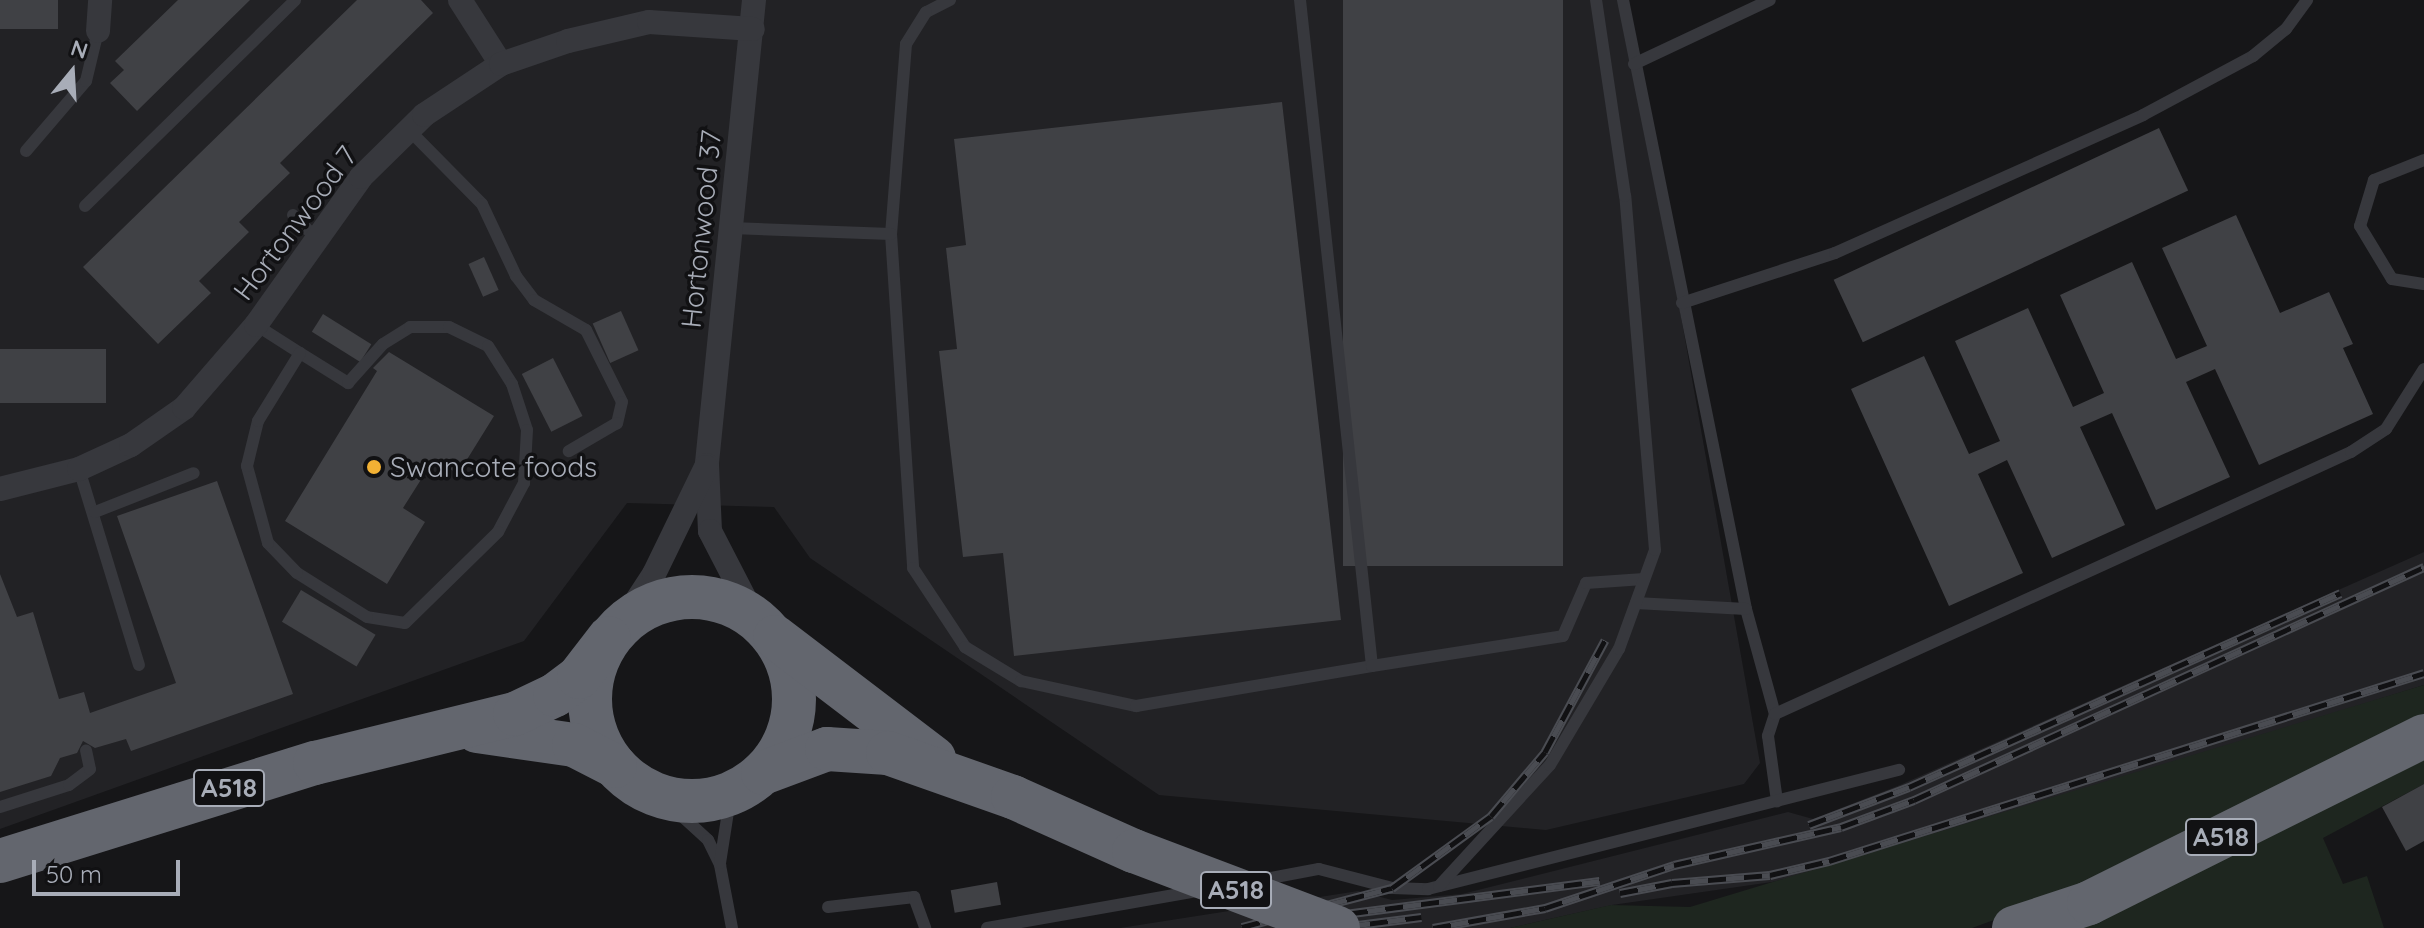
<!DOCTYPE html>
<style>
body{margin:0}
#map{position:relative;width:2424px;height:928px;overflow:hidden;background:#161618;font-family:Quicksand,sans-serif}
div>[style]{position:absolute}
.built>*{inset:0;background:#222225}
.green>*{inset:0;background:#1e261f}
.building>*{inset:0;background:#404145;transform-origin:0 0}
.lane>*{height:12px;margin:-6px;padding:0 6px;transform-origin:6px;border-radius:6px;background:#37383d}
.street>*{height:24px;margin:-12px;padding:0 12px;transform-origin:12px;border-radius:12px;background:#37383d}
.highway>*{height:44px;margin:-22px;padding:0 22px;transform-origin:22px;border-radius:22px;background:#63666e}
.highway>.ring{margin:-22px;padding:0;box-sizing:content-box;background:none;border:44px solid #63666e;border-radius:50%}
.rail>*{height:9px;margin-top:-4.5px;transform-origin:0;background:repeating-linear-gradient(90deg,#111113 0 18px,#4a4c52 0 36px);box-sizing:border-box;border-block:2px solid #4a4c52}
.highway-bridge>*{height:44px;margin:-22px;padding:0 22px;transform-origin:22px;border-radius:22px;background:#63666e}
.dots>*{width:22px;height:22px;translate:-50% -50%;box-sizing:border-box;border:4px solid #111113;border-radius:50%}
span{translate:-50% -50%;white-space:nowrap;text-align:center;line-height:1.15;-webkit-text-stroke:7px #111113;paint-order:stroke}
.shield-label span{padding:2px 6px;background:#111113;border:2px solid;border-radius:6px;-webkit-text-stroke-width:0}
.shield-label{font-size:26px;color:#a8adb8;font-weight:700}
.street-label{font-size:28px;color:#a8adb8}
.poi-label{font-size:28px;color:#a8adb8}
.left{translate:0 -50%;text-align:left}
.north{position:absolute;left:32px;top:32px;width:80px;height:80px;-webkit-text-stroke:6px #111113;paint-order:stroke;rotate:18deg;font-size:22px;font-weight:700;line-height:32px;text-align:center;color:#a8adb8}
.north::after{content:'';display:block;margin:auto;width:28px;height:36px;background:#a8adb8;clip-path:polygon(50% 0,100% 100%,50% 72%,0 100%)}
.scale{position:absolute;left:32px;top:860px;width:148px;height:36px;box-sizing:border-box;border:4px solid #a8adb8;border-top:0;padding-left:10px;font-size:24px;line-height:28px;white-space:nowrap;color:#a8adb8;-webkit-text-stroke:6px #111113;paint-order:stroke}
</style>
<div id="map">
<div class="built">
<div style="clip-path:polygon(0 0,1625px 0,1760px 763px,1744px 784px,1546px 830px,1159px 795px,810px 558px,774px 507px,627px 503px,524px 641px,0 829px)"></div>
<div style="clip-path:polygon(2424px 552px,2424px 685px,1859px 862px,1772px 882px,1612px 905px,1510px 928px,1120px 928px,1358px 891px,1392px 900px,1462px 894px,1788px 812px,1813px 819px,1900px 785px)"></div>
</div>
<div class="green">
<div style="clip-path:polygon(2424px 685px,2424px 718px,2057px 897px,1972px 928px,1510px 928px,1611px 905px,1690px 907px)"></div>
<div style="clip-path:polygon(2424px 751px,2424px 784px,2323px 838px,2343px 884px,2367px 876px,2384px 928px,2055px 928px)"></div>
</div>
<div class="building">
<div style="left:0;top:0;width:58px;height:29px"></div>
<div style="clip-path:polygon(178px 0,250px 0,137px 111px,110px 83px,124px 70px,115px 61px)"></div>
<div style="clip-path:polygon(357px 0,421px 0,433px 13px,280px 163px,290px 173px,239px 222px,249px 232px,199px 281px,211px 293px,158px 344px,83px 267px)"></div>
<div style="left:1343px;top:0;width:220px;height:566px"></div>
<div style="clip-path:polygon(1282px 102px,1341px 620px,1014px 656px,1003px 553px,963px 557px,939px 351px,957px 349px,946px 248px,966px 245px,954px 139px)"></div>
<div style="left:2159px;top:128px;width:69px;height:359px;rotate:65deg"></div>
<div style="clip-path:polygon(2236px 215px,2280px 313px,2329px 292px,2353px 344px,2343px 348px,2373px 414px,2259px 465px,2215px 369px,2186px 382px,2230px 477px,2156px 510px,2112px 413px,2080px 427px,2125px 525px,2052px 558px,2007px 460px,1978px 474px,2023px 573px,1949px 606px,1851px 389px,1924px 356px,1969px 454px,2000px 441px,1955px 341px,2028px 308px,2073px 407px,2104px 393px,2060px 295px,2132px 262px,2176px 359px,2207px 346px,2162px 248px)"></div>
<div style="left:484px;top:257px;width:36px;height:17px;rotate:66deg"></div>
<div style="left:621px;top:311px;width:43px;height:31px;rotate:66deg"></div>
<div style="left:323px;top:314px;width:57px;height:21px;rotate:32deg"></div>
<div style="left:106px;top:349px;width:54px;height:106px;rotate:90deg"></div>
<div style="clip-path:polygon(389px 352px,494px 416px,458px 474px,434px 459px,403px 508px,425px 522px,387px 584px,285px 521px,377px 371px,373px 368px)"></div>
<div style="left:553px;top:358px;width:65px;height:35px;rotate:63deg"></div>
<div style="clip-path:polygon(217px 481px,293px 694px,131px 751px,126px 739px,95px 748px,83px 741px,77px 753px,60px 758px,51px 776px,0 792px,0 574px,17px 617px,33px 612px,59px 699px,84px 692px,90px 713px,176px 683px,117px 516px)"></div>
<div style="left:301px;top:590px;width:87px;height:37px;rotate:31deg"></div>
<div style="clip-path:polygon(2424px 784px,2424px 841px,2406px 851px,2382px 807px)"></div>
<div style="left:997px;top:882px;width:23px;height:47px;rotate:80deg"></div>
</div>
<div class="lane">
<div style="left:950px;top:0;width:27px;rotate:153deg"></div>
<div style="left:926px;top:12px;width:38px;rotate:122deg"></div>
<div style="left:906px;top:44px;width:191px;rotate:94.5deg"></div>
<div style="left:891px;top:234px;width:335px;rotate:86.2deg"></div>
<div style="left:913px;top:568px;width:95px;rotate:56.6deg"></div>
<div style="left:965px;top:647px;width:66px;rotate:31.3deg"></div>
<div style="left:1021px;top:681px;width:118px;rotate:12.3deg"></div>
<div style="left:1136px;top:706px;width:239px;rotate:-9.6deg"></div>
<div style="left:1372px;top:666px;width:670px;rotate:-96.17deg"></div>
<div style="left:1623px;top:0;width:621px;rotate:78.58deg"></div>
<div style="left:1746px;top:609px;width:109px;rotate:74.6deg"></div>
<div style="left:1775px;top:714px;width:23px;rotate:108deg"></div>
<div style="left:1768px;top:736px;width:66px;rotate:82.1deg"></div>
<div style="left:1634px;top:64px;width:150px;rotate:-25.2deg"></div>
<div style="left:409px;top:130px;width:104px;rotate:45.4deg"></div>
<div style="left:482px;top:204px;width:80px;rotate:64.7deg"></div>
<div style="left:516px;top:276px;width:30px;rotate:53deg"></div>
<div style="left:534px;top:300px;width:60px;rotate:30deg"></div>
<div style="left:586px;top:330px;width:80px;rotate:63.4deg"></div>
<div style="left:622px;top:402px;width:22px;rotate:103deg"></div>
<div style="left:617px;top:423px;width:56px;rotate:149.7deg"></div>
<div style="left:26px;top:151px;width:92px;rotate:-49.4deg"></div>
<div style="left:86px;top:81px;width:51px;rotate:-76.5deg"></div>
<div style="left:2424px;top:160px;width:54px;rotate:158.2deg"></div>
<div style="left:2374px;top:180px;width:48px;rotate:106.9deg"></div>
<div style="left:2360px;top:226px;width:62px;rotate:58.9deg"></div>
<div style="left:2392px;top:279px;width:32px;rotate:9deg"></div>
<div style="left:85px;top:206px;width:294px;rotate:-44.4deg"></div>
<div style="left:293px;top:215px;width:31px;rotate:45deg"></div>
<div style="left:732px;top:228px;width:159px;rotate:2.2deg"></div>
<div style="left:1682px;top:303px;width:161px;rotate:-18.1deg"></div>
<div style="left:1835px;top:253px;width:338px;rotate:-24.1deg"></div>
<div style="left:2143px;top:115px;width:125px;rotate:-28.2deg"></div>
<div style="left:2253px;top:56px;width:43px;rotate:-39.3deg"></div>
<div style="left:2286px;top:29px;width:36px;rotate:-54deg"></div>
<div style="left:256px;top:325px;width:52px;rotate:32.5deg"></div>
<div style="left:300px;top:353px;width:57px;rotate:32deg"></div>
<div style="left:348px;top:383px;width:52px;rotate:-48.1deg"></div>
<div style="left:383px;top:344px;width:32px;rotate:-32deg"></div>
<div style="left:410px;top:327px;width:39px"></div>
<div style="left:449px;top:327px;width:43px;rotate:26deg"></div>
<div style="left:488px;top:346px;width:45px;rotate:57.7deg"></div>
<div style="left:512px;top:384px;width:48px;rotate:71.9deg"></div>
<div style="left:527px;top:430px;width:53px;rotate:93.2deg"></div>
<div style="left:524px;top:483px;width:55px;rotate:118deg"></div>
<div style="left:498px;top:532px;width:130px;rotate:135.6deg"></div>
<div style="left:405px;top:623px;width:38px;rotate:-171deg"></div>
<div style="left:367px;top:617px;width:83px;rotate:-147.8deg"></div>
<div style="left:297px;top:573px;width:42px;rotate:-134deg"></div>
<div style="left:268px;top:543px;width:80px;rotate:-105.3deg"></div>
<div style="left:247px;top:466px;width:46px;rotate:-76.3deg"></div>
<div style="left:258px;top:421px;width:80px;rotate:-58.3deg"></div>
<div style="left:79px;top:469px;width:205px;rotate:73deg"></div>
<div style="left:95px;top:512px;width:106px;rotate:-21.5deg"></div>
<div style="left:1636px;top:603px;width:110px;rotate:3.1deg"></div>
<div style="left:1372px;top:666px;width:193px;rotate:-8.9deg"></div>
<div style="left:1563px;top:636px;width:58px;rotate:-66.5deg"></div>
<div style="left:1586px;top:583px;width:58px;rotate:-3.9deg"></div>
<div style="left:1775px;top:714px;width:633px;rotate:-24.46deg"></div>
<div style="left:2351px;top:452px;width:42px;rotate:-33.3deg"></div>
<div style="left:2386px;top:429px;width:71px;rotate:-57.7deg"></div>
<div style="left:660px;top:796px;width:65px;rotate:42.5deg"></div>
<div style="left:708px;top:840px;width:28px;rotate:64deg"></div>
<div style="left:720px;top:865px;width:64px;rotate:79.2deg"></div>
<div style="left:0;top:807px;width:72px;rotate:-17.7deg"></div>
<div style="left:69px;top:785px;width:26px;rotate:-37deg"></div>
<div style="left:90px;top:769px;width:19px;rotate:-102deg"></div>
<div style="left:720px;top:863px;width:52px;rotate:-81.1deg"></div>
<div style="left:728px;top:812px;width:33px;rotate:-55deg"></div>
<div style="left:1254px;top:881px;width:66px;rotate:-10.5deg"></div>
<div style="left:1319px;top:869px;width:75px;rotate:14.6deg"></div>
<div style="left:1392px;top:888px;width:36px;rotate:2deg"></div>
<div style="left:1428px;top:889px;width:486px;rotate:-14.2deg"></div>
<div style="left:1439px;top:886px;width:164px;rotate:-47.5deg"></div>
<div style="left:1550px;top:765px;width:135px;rotate:-59.3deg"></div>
<div style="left:1619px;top:649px;width:105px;rotate:-70deg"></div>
<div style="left:1655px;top:550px;width:355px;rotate:-94.8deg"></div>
<div style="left:1625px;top:196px;width:198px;rotate:-98.4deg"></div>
<div style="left:828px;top:907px;width:87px;rotate:-6.6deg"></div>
<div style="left:914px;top:897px;width:33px;rotate:70deg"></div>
<div style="left:987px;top:928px;width:213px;rotate:-10deg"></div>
</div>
<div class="street">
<div style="left:460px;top:0;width:76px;rotate:57.4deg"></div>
<div style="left:754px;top:0;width:467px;rotate:95.8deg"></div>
<div style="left:707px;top:465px;width:66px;rotate:87.4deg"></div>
<div style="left:710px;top:531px;width:98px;rotate:62.7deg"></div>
<div style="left:98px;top:31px;width:31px;rotate:-86deg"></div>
<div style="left:0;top:489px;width:81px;rotate:-14.2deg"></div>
<div style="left:79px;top:469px;width:57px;rotate:-24.8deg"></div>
<div style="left:131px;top:445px;width:65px;rotate:-34.9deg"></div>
<div style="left:184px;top:408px;width:110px;rotate:-49.1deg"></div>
<div style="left:256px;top:325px;width:181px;rotate:-54.6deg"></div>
<div style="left:361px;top:177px;width:88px;rotate:-44.5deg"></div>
<div style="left:424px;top:115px;width:92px;rotate:-33.5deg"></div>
<div style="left:501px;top:64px;width:71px;rotate:-18.9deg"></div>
<div style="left:568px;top:41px;width:83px;rotate:-13.2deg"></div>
<div style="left:649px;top:22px;width:104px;rotate:3.9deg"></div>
<div style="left:620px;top:626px;width:62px;rotate:-56.8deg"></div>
<div style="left:654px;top:574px;width:119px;rotate:-64.1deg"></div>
</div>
<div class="highway">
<div class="ring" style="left:590px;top:597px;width:160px;height:160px"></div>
<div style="left:775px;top:637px;width:200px;rotate:37.3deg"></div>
<div style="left:477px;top:731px;width:98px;rotate:8.2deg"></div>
<div style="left:574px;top:745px;width:46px;rotate:27.1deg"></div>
<div style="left:763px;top:773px;width:68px;rotate:-20.6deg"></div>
<div style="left:827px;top:749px;width:61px;rotate:3.8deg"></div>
<div style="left:888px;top:753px;width:133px;rotate:19.4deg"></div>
<div style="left:1013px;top:797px;width:133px;rotate:24.1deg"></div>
<div style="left:0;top:861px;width:330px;rotate:-17.3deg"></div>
<div style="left:315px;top:763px;width:206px;rotate:-13.8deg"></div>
<div style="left:515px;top:714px;width:44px;rotate:-25.4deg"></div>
<div style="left:555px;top:695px;width:30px;rotate:-37deg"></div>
<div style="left:579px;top:677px;width:49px;rotate:-52.4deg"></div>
<div style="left:2014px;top:928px;width:79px;rotate:-18.4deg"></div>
<div style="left:2089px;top:903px;width:374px;rotate:-26.5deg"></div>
</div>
<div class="rail">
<div style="left:1809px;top:825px;width:107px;rotate:-20.8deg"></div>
<div style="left:1909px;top:787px;width:473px;rotate:-24.2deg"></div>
<div style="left:1620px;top:893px;width:53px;rotate:-10.9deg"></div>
<div style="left:1672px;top:883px;width:98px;rotate:-4.7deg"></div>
<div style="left:1770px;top:875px;width:61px;rotate:-13.3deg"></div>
<div style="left:1829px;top:861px;width:624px;rotate:-17.53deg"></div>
<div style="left:1314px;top:918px;width:288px;rotate:-7.4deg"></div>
<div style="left:1242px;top:927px;width:155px;rotate:-14.6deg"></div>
<div style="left:1392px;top:888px;width:122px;rotate:-36deg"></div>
<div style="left:1491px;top:816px;width:84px;rotate:-49.8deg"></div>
<div style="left:1545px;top:752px;width:127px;rotate:-61.8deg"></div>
<div style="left:1334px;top:928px;width:88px;rotate:-7.2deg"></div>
<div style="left:1433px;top:928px;width:114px;rotate:-10.1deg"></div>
<div style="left:1545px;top:908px;width:136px;rotate:-18.4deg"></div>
<div style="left:1674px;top:865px;width:171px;rotate:-12.8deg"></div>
<div style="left:1841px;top:827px;width:78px;rotate:-20.3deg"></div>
<div style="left:1914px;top:800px;width:561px;rotate:-24.55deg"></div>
</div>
<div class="highway-bridge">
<div style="left:1134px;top:851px;width:218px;rotate:20.7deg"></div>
</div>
<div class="dots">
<div style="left:374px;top:467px;background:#f2b134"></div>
</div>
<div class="shield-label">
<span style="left:229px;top:788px">A518</span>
<span style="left:2221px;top:837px">A518</span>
<span style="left:1236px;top:890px">A518</span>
</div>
<div class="street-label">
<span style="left:295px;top:223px;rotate:-53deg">Hortonwood 7</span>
<span style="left:701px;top:229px;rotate:-84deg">Hortonwood 37</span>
</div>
<div class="poi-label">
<span class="left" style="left:390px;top:467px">Swancote foods</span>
</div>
<div class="north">N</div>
<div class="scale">50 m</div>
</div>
